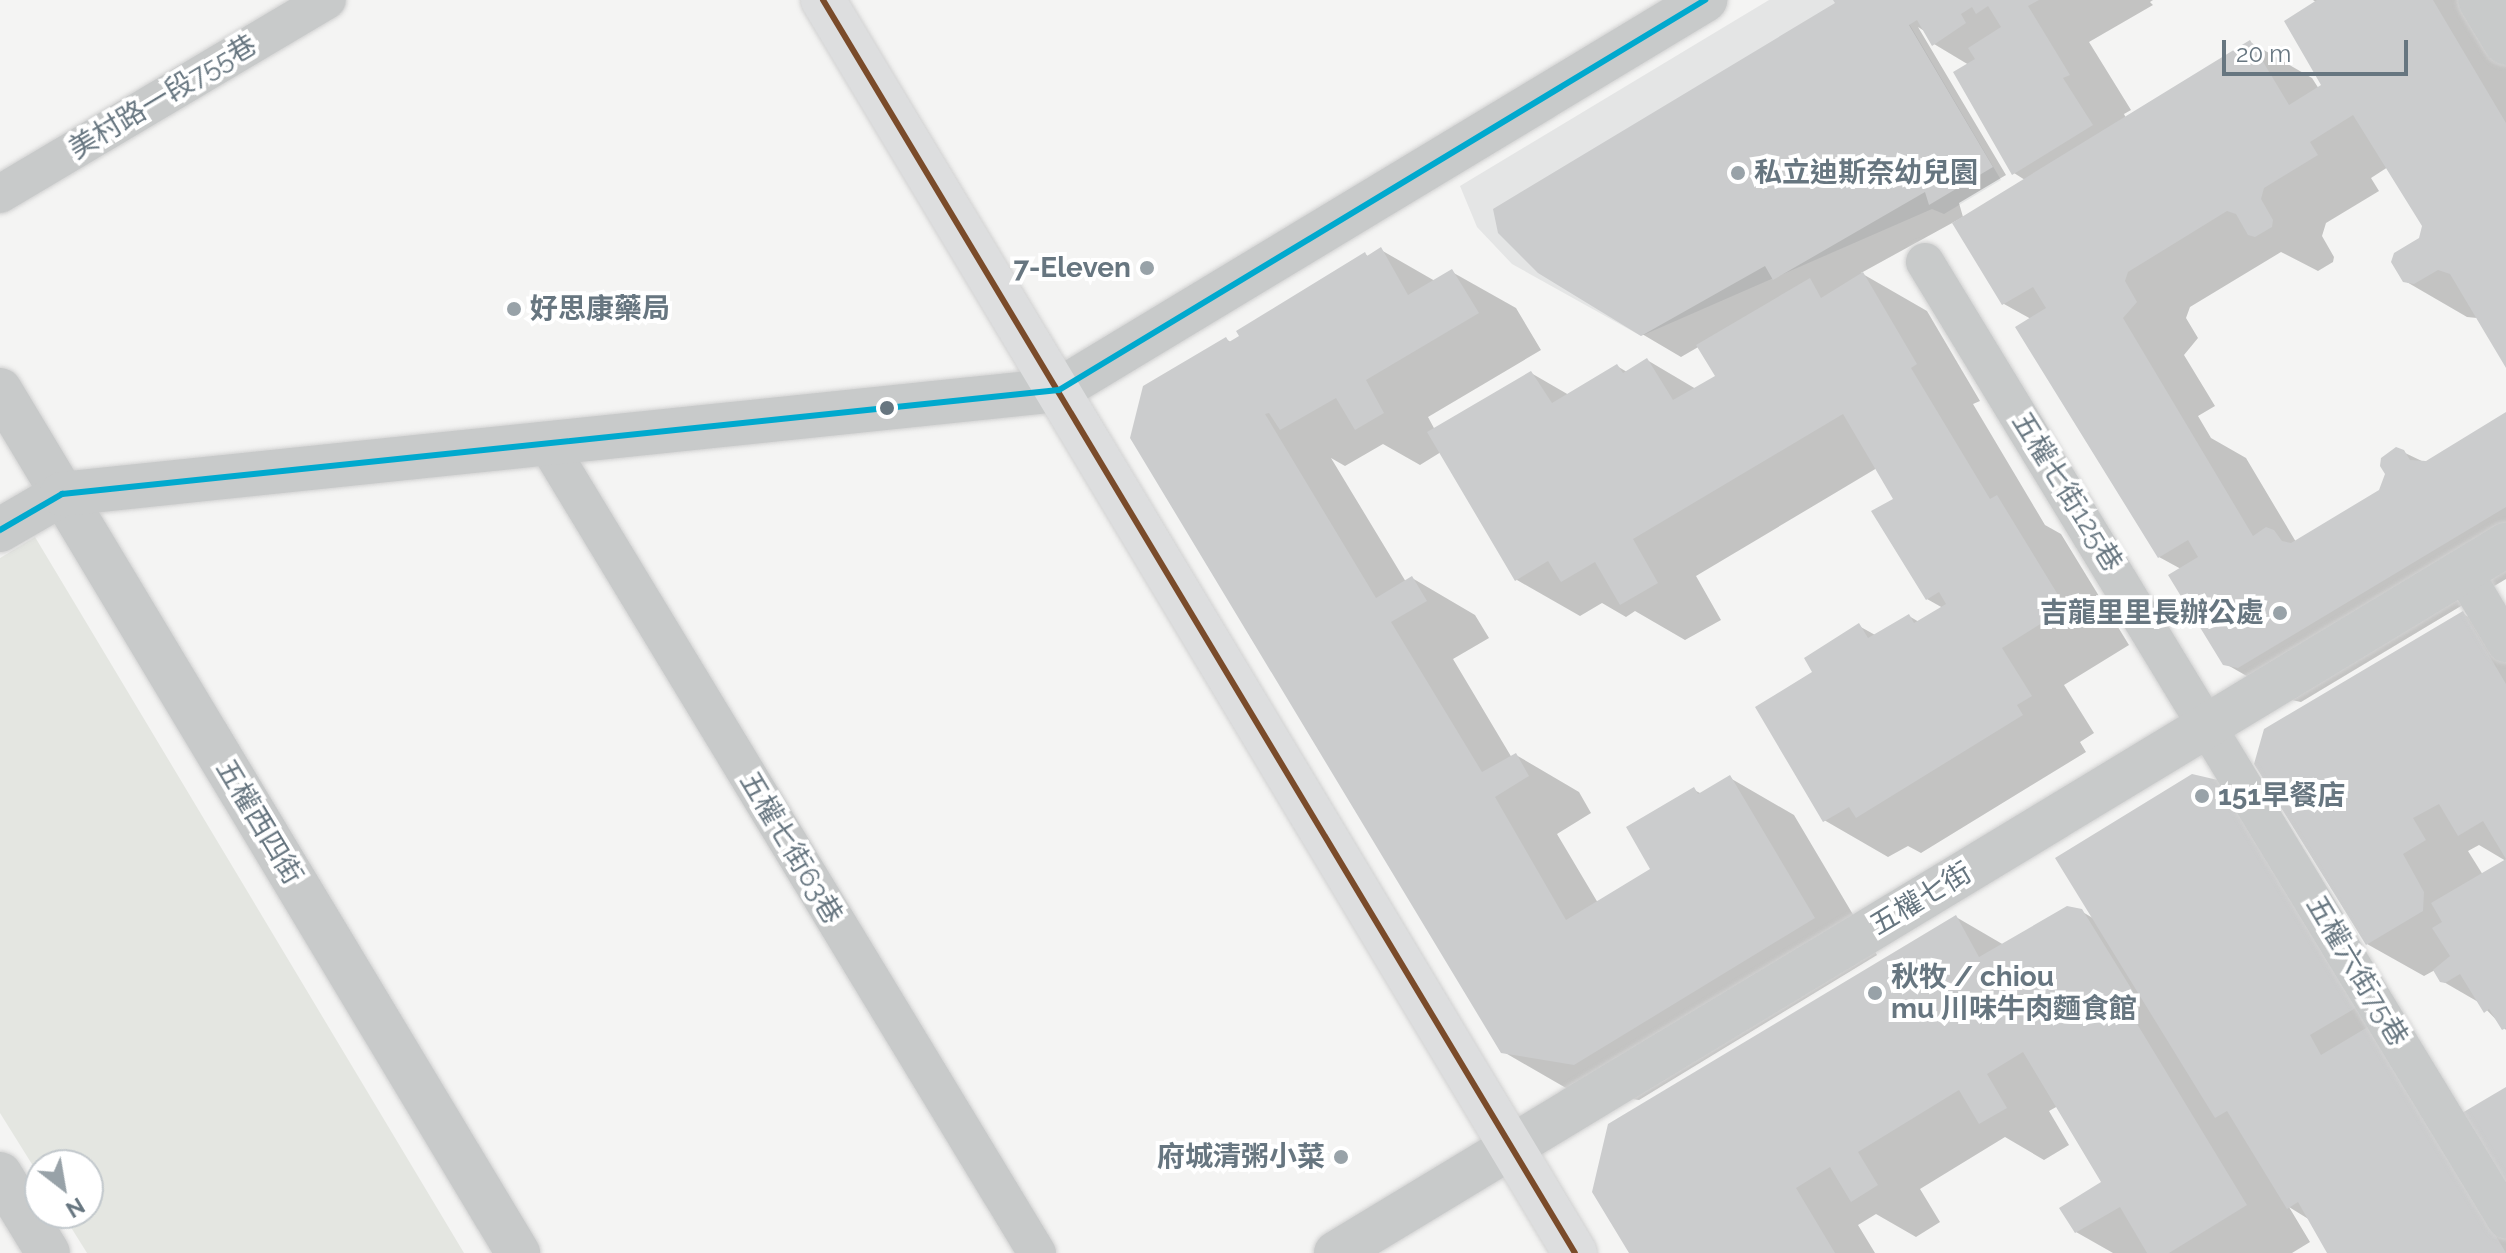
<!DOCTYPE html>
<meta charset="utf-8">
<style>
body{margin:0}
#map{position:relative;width:2506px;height:1253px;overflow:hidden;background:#f4f4f3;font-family:Raleway,"Noto Sans TC",sans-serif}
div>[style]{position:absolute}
.built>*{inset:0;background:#e4e5e5}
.green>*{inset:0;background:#e4e6e1}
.shadow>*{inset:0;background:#0003}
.building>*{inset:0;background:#cbcccd}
.roads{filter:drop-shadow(0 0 2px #d1d1d1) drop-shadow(0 0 2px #d1d1d1)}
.lane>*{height:38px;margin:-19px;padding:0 19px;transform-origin:19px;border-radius:19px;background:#c8caca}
.street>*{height:44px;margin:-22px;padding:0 22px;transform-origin:22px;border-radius:22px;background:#c8caca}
.secondary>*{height:44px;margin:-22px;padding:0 22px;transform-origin:22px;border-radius:22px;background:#dddedf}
.bus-1>*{height:6px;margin:-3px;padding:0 3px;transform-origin:3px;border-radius:3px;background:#7a4b2a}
.bus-2>*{height:6px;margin:-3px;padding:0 3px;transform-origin:3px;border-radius:3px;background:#00a9ce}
.dots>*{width:22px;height:22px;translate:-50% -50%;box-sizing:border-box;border:4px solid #fff;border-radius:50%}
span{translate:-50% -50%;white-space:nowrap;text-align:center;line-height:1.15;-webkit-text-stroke:8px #fff;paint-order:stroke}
.street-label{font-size:28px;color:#677680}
.poi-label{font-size:28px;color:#677680;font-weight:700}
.left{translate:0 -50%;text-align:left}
.right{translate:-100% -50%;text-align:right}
.north{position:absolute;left:24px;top:1149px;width:80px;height:80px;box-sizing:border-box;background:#fff;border:2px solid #c2c8cc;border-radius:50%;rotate:149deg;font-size:22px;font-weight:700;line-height:32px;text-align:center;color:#677680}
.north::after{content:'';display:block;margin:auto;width:28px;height:36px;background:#98a2a8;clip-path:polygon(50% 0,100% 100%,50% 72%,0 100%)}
.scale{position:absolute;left:2222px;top:40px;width:186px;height:36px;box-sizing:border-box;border:4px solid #677680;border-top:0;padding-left:10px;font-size:24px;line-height:28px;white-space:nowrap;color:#677680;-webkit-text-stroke:6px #fff;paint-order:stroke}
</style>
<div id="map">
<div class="built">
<div style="clip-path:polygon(1769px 0,1895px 0,2001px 180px,1944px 214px,1932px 209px,1641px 336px,1512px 264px,1477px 227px,1460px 186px)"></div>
</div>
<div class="green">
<div style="clip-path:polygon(35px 537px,464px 1253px,87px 1253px,62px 1213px,88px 1213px,88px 1165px,40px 1165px,40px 1177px,0 1113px,0 558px)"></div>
</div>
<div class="shadow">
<div style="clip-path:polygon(1834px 0,2153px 0,2150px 2px,2153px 5px,2089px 42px,2131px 110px,2124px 114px,2126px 118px,2250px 42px,2312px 78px,2319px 89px,2324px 86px,2317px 3px,2313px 0,2472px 0,2506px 57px,2506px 364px,2477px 318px,2467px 317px,2405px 281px,2425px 226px,2388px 167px,2371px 178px,2379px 191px,2326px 223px,2322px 236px,2334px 257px,2333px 262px,2318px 271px,2281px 252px,2190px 307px,2186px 318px,2198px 338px,2184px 355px,2215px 406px,2198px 416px,2211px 438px,2246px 458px,2296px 542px,2381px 491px,2403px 452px,2426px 463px,2506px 414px,2506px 579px,2301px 702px,2287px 699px,2224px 663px,2181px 569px,2159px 557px,2031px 319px,2004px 304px,2025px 180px,2014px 173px,1969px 65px,1934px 44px,1926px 32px,1918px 27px,2006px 175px,1959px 203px,1963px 217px,1861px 273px,1927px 311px,1980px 401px,1973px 404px,2045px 525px,2061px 534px,2129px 645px,2064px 685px,2094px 733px,2080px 742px,2086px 752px,1921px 853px,1908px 846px,1888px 857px,1824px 820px,1814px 673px,1859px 626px,1877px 636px,1909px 616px,1919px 622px,1943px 608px,1927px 599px,1895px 500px,1877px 468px,1696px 576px,1721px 620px,1685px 640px,1635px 611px,1626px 617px,1602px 603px,1580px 616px,1517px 580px,1441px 452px,1420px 465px,1383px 444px,1345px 466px,1331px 458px,1406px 582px,1412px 578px,1475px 615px,1489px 638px,1453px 659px,1512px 758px,1516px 755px,1579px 792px,1591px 813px,1557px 834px,1598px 903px,1652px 870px,1694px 790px,1702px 794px,1730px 778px,1794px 815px,1877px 955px,1639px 1100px,1566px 1088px,1502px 1051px,1226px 339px,1232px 343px,1365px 254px,1369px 257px,1381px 250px,1435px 281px,1452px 272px,1516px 308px,1541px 350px,1428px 417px,1435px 430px,1531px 373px,1569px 395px,1617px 366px,1627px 372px,1647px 360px,1696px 389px,1718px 377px,1700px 346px,1681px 357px,1642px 334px,1837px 4px)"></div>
<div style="clip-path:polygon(evenodd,2463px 614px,2506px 638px,2506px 1030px,2480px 1003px,2442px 981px,2435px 970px,2424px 976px,2367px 944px,2463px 614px,2479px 845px,2506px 861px,2483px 875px,2468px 851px,2479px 845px)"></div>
<div style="clip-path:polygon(2193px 776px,2506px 1213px,2506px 1253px,2329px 1253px,2310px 1220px,2289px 1207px,2310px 1242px,2292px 1253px,2113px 1253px,2076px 1232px,2104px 1183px,2058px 1106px,2049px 1111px,2069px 1145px,2044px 1160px,2005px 1137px,1920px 1189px,1940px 1222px,1916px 1237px,1876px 1214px,1858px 1225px,1875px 1253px,1631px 1253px,1956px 917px,2004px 945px,2081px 911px,2096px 920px)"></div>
</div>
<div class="building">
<div style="clip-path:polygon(1833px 0,2039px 0,2028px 6px,2070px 75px,2063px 78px,2093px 125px,2012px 175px,1953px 72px,1975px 59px,1968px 48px,2001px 27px,1988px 6px,1976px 14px,1972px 7px,1961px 14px,1966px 23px,1932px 46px,1917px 20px,1909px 25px,1993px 167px,1929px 205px,1925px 192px,1773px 280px,1765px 266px,1641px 336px,1538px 273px,1498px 233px,1493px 209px,1835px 3px)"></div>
<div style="clip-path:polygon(2317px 0,2433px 0,2506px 123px,2506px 368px,2450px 274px,2438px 270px,2414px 284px,2403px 282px,2391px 262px,2394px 253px,2419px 238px,2422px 226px,2353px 115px,2310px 142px,2318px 155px,2264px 188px,2261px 199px,2273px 220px,2272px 227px,2255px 237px,2248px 235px,2236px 214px,2227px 211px,2128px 272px,2125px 281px,2137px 302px,2123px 318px,2253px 536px,2266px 527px,2274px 530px,2282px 541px,2291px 543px,2379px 490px,2385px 474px,2380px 466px,2381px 458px,2396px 447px,2404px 450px,2410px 460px,2426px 461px,2506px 412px,2506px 507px,2238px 668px,2223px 665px,2168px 575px,2198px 557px,2188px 540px,2158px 558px,2015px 327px,2046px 308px,2033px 287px,2002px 305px,1952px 223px,2250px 40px,2289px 105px,2321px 85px,2284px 21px)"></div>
<div style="clip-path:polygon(1381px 247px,1408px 295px,1452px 269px,1479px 313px,1366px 380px,1384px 413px,1355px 430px,1336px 398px,1280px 430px,1269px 413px,1265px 414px,1376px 598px,1412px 576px,1427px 601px,1391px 622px,1482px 772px,1516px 753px,1529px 776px,1495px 797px,1566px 920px,1650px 869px,1626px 827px,1694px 787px,1698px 794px,1730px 775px,1815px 918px,1574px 1065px,1501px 1053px,1130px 438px,1143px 386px,1226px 337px,1229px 342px,1239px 336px,1236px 331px,1365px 252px,1367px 256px)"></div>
<div style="clip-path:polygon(1863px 272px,1917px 364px,1911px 368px,1990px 499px,1997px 495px,2066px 608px,2002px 648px,2032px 696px,2017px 705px,2023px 715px,1856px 818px,1849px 807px,1823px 822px,1755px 707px,1812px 672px,1804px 658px,1859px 623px,1868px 638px,1909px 614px,1914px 623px,1946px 604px,1939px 592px,1926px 600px,1871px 511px,1893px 499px,1843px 414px,1633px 539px,1658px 583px,1620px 605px,1595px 562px,1561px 582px,1548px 561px,1515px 581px,1427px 432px,1531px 371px,1552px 403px,1617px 364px,1623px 373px,1647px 358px,1673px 400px,1715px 376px,1696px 345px,1810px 278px,1821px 298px)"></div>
<div style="clip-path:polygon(2463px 611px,2506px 684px,2506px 1028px,2502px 1030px,2489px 1009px,2484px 1013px,2460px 974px,2445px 983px,2440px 982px,2433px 970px,2450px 956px,2432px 928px,2442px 922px,2431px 903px,2506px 859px,2483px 821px,2458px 836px,2439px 804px,2413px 818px,2426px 840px,2403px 854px,2424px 892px,2423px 911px,2366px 945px,2254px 764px,2264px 729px)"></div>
<div style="clip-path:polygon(2192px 774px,2222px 781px,2359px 1006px,2310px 1035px,2321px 1055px,2371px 1025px,2506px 1253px,2327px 1253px,2298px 1202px,2287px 1209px,2227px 1111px,2215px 1118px,2055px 858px)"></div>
<div style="clip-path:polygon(2067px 906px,2082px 909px,2134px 993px,2128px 1009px,2247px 1205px,2169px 1253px,2147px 1253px,2120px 1207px,2075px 1233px,2059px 1208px,2101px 1182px,2023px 1052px,1987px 1074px,2007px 1108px,1979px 1124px,1959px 1090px,1858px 1152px,1878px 1185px,1851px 1202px,1830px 1167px,1796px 1188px,1835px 1253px,1629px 1253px,1592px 1192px,1608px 1124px,1956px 915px,1979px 957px)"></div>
<div style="clip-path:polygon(2506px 1087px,2506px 1184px,2462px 1113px)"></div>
</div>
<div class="roads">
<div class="lane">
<div style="left:0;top:194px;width:380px;rotate:-30.7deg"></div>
<div style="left:1925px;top:262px;width:1120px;rotate:58.74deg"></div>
<div style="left:546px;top:442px;width:948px;rotate:58.81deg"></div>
<div style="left:2463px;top:571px;width:84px;rotate:59.2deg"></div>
</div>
<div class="street">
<div style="left:2480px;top:0;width:50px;rotate:58.8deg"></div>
<div style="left:0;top:390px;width:1007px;rotate:59.03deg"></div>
<div style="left:0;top:530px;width:72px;rotate:-30.1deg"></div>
<div style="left:62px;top:494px;width:1002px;rotate:-5.96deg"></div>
<div style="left:1059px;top:390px;width:755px;rotate:-31.12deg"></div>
<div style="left:0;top:1174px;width:92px;rotate:58.7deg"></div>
<div style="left:1336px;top:1253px;width:1368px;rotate:-31.18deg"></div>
</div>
<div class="secondary">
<div style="left:823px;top:0;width:1461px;rotate:59.03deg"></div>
</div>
</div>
<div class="bus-1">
<div style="left:823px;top:0;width:1461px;rotate:59.03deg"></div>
</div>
<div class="bus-2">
<div style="left:0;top:530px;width:72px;rotate:-30.1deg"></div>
<div style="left:62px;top:494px;width:1002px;rotate:-5.96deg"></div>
<div style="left:1059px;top:390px;width:755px;rotate:-31.12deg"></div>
</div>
<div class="dots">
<div style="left:1738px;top:173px;background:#98a2a8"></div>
<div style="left:1147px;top:268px;background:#98a2a8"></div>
<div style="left:514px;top:309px;background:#98a2a8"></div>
<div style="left:887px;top:408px;background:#677680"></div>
<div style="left:2280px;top:613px;background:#98a2a8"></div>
<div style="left:2202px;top:796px;background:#98a2a8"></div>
<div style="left:1875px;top:993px;background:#98a2a8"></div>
<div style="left:1341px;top:1157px;background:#98a2a8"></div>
</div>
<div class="street-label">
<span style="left:163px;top:97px;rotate:-31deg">美村路一段755巷</span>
<span style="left:2067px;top:492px;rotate:58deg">五權七街125巷</span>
<span style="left:259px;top:822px;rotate:59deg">五權西四街</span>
<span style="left:791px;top:848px;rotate:59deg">五權七街63巷</span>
<span style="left:1921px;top:899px;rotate:-31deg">五權七街</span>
<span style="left:2357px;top:971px;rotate:59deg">五權六街75巷</span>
</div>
<div class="poi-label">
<span class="left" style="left:1754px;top:173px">私立迪斯奈幼兒園</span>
<span class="right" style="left:1131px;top:268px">7-Eleven</span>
<span class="left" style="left:530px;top:309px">好思康藥局</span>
<span class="right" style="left:2264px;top:613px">吉龍里里長辦公處</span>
<span class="left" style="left:2218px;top:796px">151早餐店</span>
<span class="left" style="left:1891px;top:993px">秋牧 / chiou<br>mu 川味牛肉麵食館</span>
<span class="right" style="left:1325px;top:1157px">府城清粥小菜</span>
</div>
<div class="north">N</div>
<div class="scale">20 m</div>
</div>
